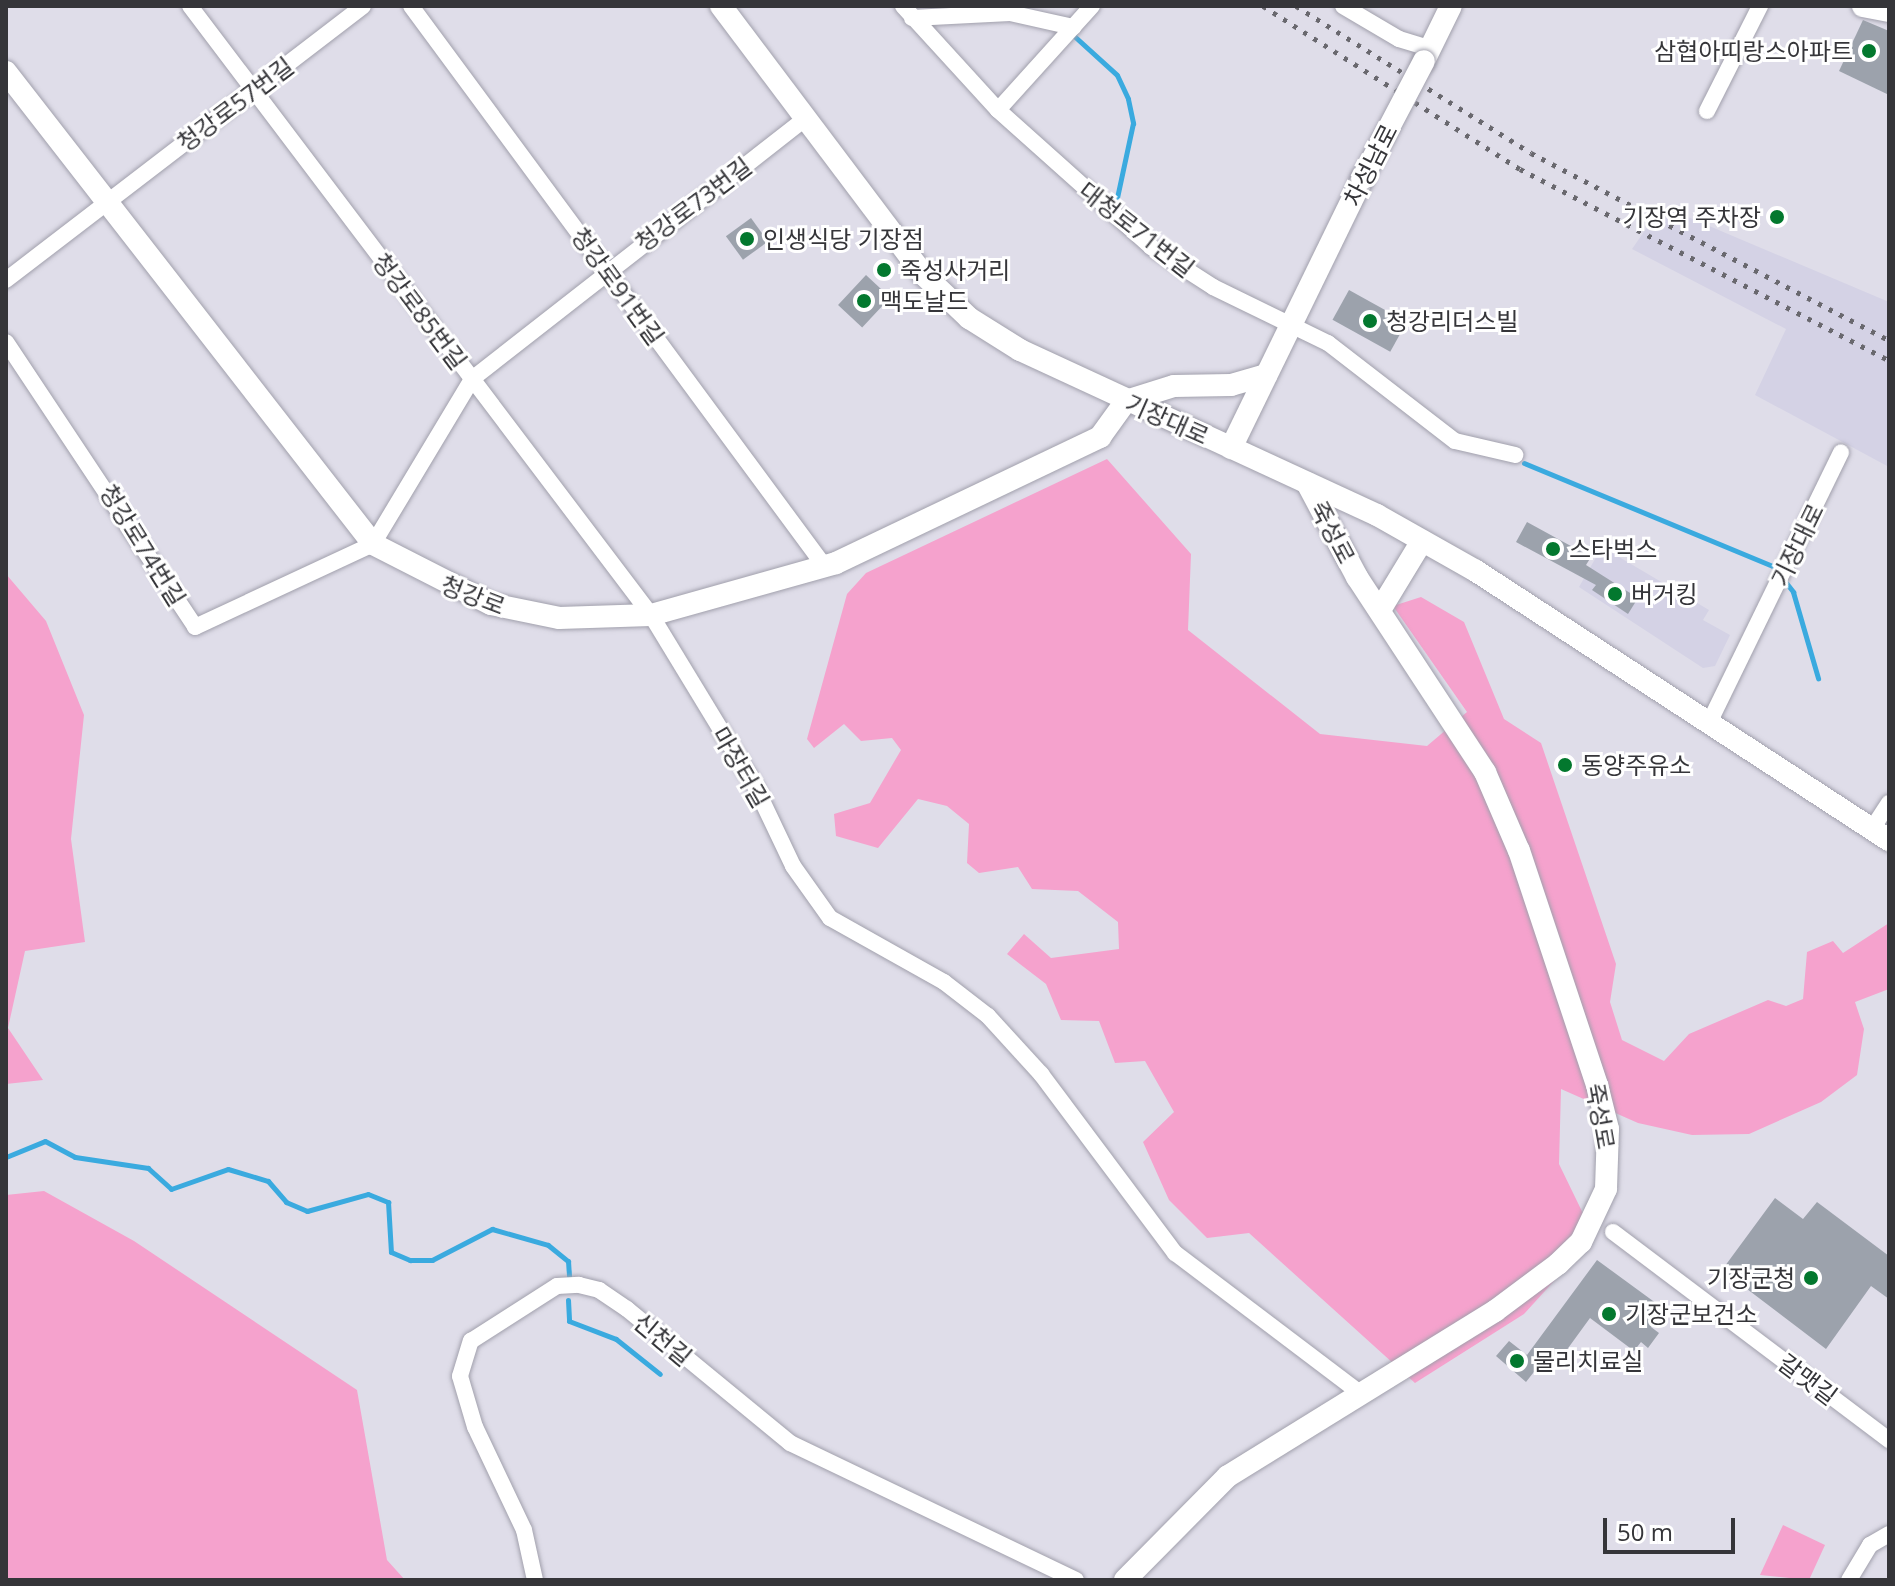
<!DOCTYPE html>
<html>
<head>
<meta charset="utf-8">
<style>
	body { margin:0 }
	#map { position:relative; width:1895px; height:1586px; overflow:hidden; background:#dfdde9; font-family:"Open Sans","Noto Sans KR",sans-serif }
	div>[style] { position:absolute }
	.built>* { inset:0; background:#d4d2e5 }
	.green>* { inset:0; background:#f5a2cd }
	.stream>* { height:5px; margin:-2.5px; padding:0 2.5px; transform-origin:2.5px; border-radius:2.5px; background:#3aaadf }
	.building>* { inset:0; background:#9ca2ac; transform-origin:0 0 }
	.roads { filter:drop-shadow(0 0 2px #a1a0ac) drop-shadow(0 0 2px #a1a0ac) }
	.street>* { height:16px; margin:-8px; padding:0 8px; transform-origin:8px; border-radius:8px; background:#fff }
	.secondary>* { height:22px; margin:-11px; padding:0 11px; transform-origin:11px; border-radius:11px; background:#fff }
	.rail>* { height:5px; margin-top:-2.5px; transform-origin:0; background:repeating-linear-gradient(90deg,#69686e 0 4px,transparent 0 12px) }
	.bridges { filter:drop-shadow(0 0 2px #a1a0ac) drop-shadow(0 0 2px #a1a0ac) }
	.secondary-bridge>* { height:22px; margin:-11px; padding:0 11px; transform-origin:11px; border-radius:11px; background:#fff }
	.dots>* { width:22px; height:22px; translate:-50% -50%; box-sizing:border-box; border:4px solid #fff; border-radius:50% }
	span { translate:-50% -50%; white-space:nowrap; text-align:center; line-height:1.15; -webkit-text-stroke:6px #fff; paint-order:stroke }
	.poi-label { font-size:24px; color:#353539 }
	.right { translate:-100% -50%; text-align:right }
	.left { translate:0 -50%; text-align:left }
	.street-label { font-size:24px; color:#353539 }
	.frame { position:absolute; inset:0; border:8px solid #353539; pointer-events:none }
	.scale { position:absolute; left:1603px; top:1518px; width:132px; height:36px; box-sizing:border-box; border:4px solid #353539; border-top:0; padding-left:10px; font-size:24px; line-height:28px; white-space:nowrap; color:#353539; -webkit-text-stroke:6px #fff; paint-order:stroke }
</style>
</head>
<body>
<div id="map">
	<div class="built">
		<div style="clip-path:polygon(1662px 206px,1889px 302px,1889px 467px,1755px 395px,1786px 329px,1632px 249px)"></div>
		<div style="clip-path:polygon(1602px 547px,1709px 610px,1703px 620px,1730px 635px,1715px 666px,1703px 668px,1579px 587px)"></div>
	</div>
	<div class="green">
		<div style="clip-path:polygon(1107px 459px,1191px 554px,1188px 630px,1320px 734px,1427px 746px,1467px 712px,1393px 606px,1421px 597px,1464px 622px,1504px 719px,1541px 743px,1616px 964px,1610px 1002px,1622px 1040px,1664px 1061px,1689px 1034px,1768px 1000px,1786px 1006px,1803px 999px,1807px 952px,1833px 941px,1843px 953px,1889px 923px,1889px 989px,1855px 1002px,1864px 1029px,1857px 1075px,1821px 1102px,1749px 1134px,1692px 1135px,1638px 1123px,1561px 1089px,1559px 1164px,1592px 1232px,1585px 1247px,1524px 1314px,1415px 1383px,1249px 1233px,1207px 1238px,1169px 1200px,1143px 1142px,1174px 1112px,1145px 1061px,1115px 1063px,1099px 1021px,1061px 1020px,1046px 984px,1007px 954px,1024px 934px,1051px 958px,1119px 949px,1118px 922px,1078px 891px,1032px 889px,1018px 867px,979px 873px,967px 863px,969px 824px,947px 806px,918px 799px,878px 848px,836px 836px,834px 814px,870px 803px,901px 750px,892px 738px,861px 741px,844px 724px,814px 748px,807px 739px,847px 594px,866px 573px)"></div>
		<div style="clip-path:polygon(6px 574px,46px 621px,84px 715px,71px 839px,85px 942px,25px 951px,8px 1028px,43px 1080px,6px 1084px)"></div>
		<div style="clip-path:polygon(44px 1191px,134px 1241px,357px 1390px,387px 1560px,405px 1580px,6px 1580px,6px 1195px)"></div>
		<div style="clip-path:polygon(1783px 1525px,1825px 1545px,1809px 1580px,1760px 1575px)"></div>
	</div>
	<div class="stream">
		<div style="left:1073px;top:35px;width:59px;rotate:42.3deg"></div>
		<div style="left:1117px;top:75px;width:26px;rotate:65deg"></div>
		<div style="left:1128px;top:99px;width:25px;rotate:78deg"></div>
		<div style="left:1133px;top:123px;width:81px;rotate:102.1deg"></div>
		<div style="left:1524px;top:463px;width:269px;rotate:22.5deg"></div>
		<div style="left:1773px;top:566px;width:33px;rotate:52deg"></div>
		<div style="left:1793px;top:592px;width:90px;rotate:73.8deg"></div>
		<div style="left:6px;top:1157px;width:42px;rotate:-22.3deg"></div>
		<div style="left:45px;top:1141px;width:34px;rotate:28deg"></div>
		<div style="left:75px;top:1157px;width:74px;rotate:8.6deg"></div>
		<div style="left:148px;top:1168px;width:31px;rotate:42deg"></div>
		<div style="left:171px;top:1189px;width:60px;rotate:-19.3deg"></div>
		<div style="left:228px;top:1169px;width:42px;rotate:16.7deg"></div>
		<div style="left:268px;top:1181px;width:28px;rotate:49deg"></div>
		<div style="left:286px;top:1202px;width:23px;rotate:23deg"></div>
		<div style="left:307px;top:1211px;width:63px;rotate:-15.6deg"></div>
		<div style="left:368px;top:1194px;width:22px;rotate:22deg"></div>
		<div style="left:388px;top:1202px;width:50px;rotate:86.6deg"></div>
		<div style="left:391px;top:1252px;width:21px;rotate:23deg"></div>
		<div style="left:410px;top:1260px;width:22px"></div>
		<div style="left:432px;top:1260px;width:68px;rotate:-27.3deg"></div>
		<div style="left:492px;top:1229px;width:58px;rotate:15.9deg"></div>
		<div style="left:548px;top:1245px;width:26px;rotate:39deg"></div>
		<div style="left:568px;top:1261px;width:15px;rotate:86deg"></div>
		<div style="left:568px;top:1300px;width:21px;rotate:87deg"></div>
		<div style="left:569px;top:1321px;width:50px;rotate:21deg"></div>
		<div style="left:616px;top:1339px;width:56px;rotate:38.5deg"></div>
	</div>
	<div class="building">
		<div style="clip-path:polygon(1863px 20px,1889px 31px,1889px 95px,1839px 71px)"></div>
		<div style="left:751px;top:218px;width:29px;height:31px;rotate:54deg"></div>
		<div style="left:866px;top:275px;width:33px;height:41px;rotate:43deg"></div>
		<div style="left:1349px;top:290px;width:66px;height:34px;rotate:29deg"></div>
		<div style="clip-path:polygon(1527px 522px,1591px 557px,1586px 565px,1638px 598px,1628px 614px,1592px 590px,1596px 585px,1516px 542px)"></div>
		<div style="clip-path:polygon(1775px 1198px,1803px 1219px,1817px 1202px,1889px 1256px,1889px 1299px,1871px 1286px,1826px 1349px,1722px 1270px)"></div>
		<div style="clip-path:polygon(1597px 1260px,1664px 1309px,1651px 1327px,1659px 1333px,1648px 1348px,1641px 1342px,1634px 1351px,1590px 1318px,1558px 1362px,1548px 1354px,1526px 1382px,1496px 1356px,1509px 1341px,1527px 1355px)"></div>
	</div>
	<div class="roads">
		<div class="street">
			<div style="left:190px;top:6px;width:764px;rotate:52.88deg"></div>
			<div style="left:651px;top:615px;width:202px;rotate:58.7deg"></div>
			<div style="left:756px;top:788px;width:86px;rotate:64.6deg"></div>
			<div style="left:793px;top:866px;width:64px;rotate:54.6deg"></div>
			<div style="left:830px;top:918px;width:131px;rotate:29.3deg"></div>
			<div style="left:944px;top:982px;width:56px;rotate:37.7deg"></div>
			<div style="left:988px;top:1016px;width:79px;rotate:47.6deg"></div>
			<div style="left:1041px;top:1074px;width:224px;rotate:53.2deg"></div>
			<div style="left:1175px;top:1253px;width:232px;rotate:37.1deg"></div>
			<div style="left:411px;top:6px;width:697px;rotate:53.57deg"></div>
			<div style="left:903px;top:6px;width:141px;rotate:47.6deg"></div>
			<div style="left:998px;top:110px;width:205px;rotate:41.8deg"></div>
			<div style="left:1151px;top:247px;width:74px;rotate:32.8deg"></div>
			<div style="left:1213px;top:287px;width:128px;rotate:26deg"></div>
			<div style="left:1328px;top:343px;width:160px;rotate:37.7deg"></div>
			<div style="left:1455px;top:441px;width:62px;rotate:13.1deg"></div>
			<div style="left:1343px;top:6px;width:65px;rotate:30.5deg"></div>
			<div style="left:1399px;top:39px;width:34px;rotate:17deg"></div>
			<div style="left:912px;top:18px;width:98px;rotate:-2.9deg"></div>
			<div style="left:1010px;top:13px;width:65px;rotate:12.5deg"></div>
			<div style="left:998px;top:110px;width:140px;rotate:-47.9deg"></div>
			<div style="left:1707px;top:111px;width:118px;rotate:-63.2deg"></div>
			<div style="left:6px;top:280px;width:450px;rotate:-37.5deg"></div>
			<div style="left:6px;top:342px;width:342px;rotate:56.4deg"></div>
			<div style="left:195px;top:627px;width:196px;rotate:-25deg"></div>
			<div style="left:373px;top:544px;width:192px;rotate:-59deg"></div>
			<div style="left:472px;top:379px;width:421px;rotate:-38deg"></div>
			<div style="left:1709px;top:723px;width:301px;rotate:-64deg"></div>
			<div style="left:1872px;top:829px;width:31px;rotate:-57deg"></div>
			<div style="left:1613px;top:1232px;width:346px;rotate:37deg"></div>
			<div style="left:535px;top:1580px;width:51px;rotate:-102.4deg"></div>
			<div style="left:524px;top:1530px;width:114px;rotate:-115.4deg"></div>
			<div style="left:475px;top:1427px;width:53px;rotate:-106.4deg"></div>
			<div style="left:460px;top:1376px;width:37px;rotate:-73deg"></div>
			<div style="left:471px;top:1341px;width:102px;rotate:-32.6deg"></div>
			<div style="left:557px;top:1286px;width:22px;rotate:-3deg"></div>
			<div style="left:579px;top:1285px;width:21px;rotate:14deg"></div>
			<div style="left:599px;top:1290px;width:34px;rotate:34deg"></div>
			<div style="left:627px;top:1309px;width:211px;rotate:39.4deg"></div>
			<div style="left:790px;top:1443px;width:317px;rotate:25.6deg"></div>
			<div style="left:1849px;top:1580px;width:41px;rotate:-59deg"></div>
			<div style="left:1870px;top:1545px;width:22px;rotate:-30deg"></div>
		</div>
		<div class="secondary">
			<div style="left:721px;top:6px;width:336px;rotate:53deg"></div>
			<div style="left:923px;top:274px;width:64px;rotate:43.7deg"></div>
			<div style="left:969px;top:318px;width:60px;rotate:32.1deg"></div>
			<div style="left:1020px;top:350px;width:393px;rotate:24.8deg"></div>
			<div style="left:1377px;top:515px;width:114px;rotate:29.5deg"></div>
			<div style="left:1476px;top:571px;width:493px;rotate:33.1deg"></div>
			<div style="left:1863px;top:6px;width:26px;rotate:11deg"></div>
			<div style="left:1424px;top:61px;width:61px;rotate:-63.9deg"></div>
			<div style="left:6px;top:72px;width:598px;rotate:52.13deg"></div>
			<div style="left:373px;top:544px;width:132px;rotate:27deg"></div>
			<div style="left:491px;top:604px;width:69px;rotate:11.6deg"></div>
			<div style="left:559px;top:618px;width:92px;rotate:-1.9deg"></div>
			<div style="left:651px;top:615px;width:192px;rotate:-15.7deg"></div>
			<div style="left:836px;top:563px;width:293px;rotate:-25.5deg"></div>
			<div style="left:1100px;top:437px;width:44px;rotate:-54.2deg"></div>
			<div style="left:1126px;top:401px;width:50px;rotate:-17.4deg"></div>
			<div style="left:1174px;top:386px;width:57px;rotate:-1deg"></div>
			<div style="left:1231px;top:385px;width:37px;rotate:-16deg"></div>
			<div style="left:1231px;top:448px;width:299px;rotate:-64deg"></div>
			<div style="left:1380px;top:610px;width:81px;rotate:-58.7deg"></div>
			<div style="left:1125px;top:1580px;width:146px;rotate:-45.3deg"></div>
			<div style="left:1228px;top:1476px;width:314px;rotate:-31.7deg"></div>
			<div style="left:1495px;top:1311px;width:79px;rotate:-36.7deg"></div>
			<div style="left:1558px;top:1264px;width:32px;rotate:-44deg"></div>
			<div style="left:1581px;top:1242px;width:59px;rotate:-64.7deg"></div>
			<div style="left:1606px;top:1189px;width:60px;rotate:-88.1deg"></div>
			<div style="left:1608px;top:1129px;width:45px;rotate:-104deg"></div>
			<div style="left:1597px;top:1085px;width:247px;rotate:-108.4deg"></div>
			<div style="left:1519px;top:851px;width:86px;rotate:-113.3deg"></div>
			<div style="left:1485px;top:772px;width:233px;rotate:-123.3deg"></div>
			<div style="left:1357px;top:577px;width:106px;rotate:-118deg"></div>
		</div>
	</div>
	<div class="rail">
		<div style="left:1263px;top:6px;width:304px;rotate:32.4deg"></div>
		<div style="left:1520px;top:169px;width:416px;rotate:27.4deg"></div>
		<div style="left:1296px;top:6px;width:277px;rotate:32deg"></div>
		<div style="left:1531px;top:153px;width:404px;rotate:27.6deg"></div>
	</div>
	<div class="bridges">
		<div class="secondary-bridge">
			<div style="left:1362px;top:179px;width:133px;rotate:-62.3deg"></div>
		</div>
	</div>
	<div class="dots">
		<div style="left:1869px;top:51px;background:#03782e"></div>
		<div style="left:1777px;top:217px;background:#03782e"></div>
		<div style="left:747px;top:239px;background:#03782e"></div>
		<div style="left:884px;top:270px;background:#03782e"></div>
		<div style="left:864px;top:301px;background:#03782e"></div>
		<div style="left:1370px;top:321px;background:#03782e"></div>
		<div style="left:1553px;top:549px;background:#03782e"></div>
		<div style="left:1615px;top:594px;background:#03782e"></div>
		<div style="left:1565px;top:765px;background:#03782e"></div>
		<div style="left:1811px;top:1278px;background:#03782e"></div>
		<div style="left:1609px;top:1314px;background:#03782e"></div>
		<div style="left:1517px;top:1361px;background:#03782e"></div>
	</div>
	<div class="poi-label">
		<span class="right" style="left:1853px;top:51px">삼협아띠랑스아파트</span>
		<span class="right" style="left:1761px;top:217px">기장역 주차장</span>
		<span class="left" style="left:763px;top:239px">인생식당 기장점</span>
		<span class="left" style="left:900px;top:270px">죽성사거리</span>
		<span class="left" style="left:880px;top:301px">맥도날드</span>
		<span class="left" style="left:1386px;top:321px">청강리더스빌</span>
		<span class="left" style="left:1569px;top:549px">스타벅스</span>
		<span class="left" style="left:1631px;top:594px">버거킹</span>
		<span class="left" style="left:1581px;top:765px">동양주유소</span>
		<span class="right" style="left:1795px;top:1278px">기장군청</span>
		<span class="left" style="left:1625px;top:1314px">기장군보건소</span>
		<span class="left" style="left:1533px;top:1361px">물리치료실</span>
	</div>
	<div class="street-label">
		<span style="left:235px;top:104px;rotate:-37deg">청강로57번길</span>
		<span style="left:1370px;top:165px;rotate:-63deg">차성남로</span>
		<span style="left:693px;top:204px;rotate:-37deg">청강로73번길</span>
		<span style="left:1137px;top:229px;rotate:38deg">대청로71번길</span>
		<span style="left:618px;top:286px;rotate:54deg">청강로91번길</span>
		<span style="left:420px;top:311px;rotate:53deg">청강로85번길</span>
		<span style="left:1167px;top:419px;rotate:24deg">기장대로</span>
		<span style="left:1333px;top:532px;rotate:62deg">죽성로</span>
		<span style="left:143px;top:545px;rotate:58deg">청강로74번길</span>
		<span style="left:1797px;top:545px;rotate:-64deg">기장대로</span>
		<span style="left:473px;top:595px;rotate:21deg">청강로</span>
		<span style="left:741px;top:767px;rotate:60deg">마장터길</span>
		<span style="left:1601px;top:1116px;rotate:80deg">죽성로</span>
		<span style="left:663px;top:1339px;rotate:40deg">신천길</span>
		<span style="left:1808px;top:1379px;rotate:37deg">갈맷길</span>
	</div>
	<div class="frame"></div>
	<div class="scale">50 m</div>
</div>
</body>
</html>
